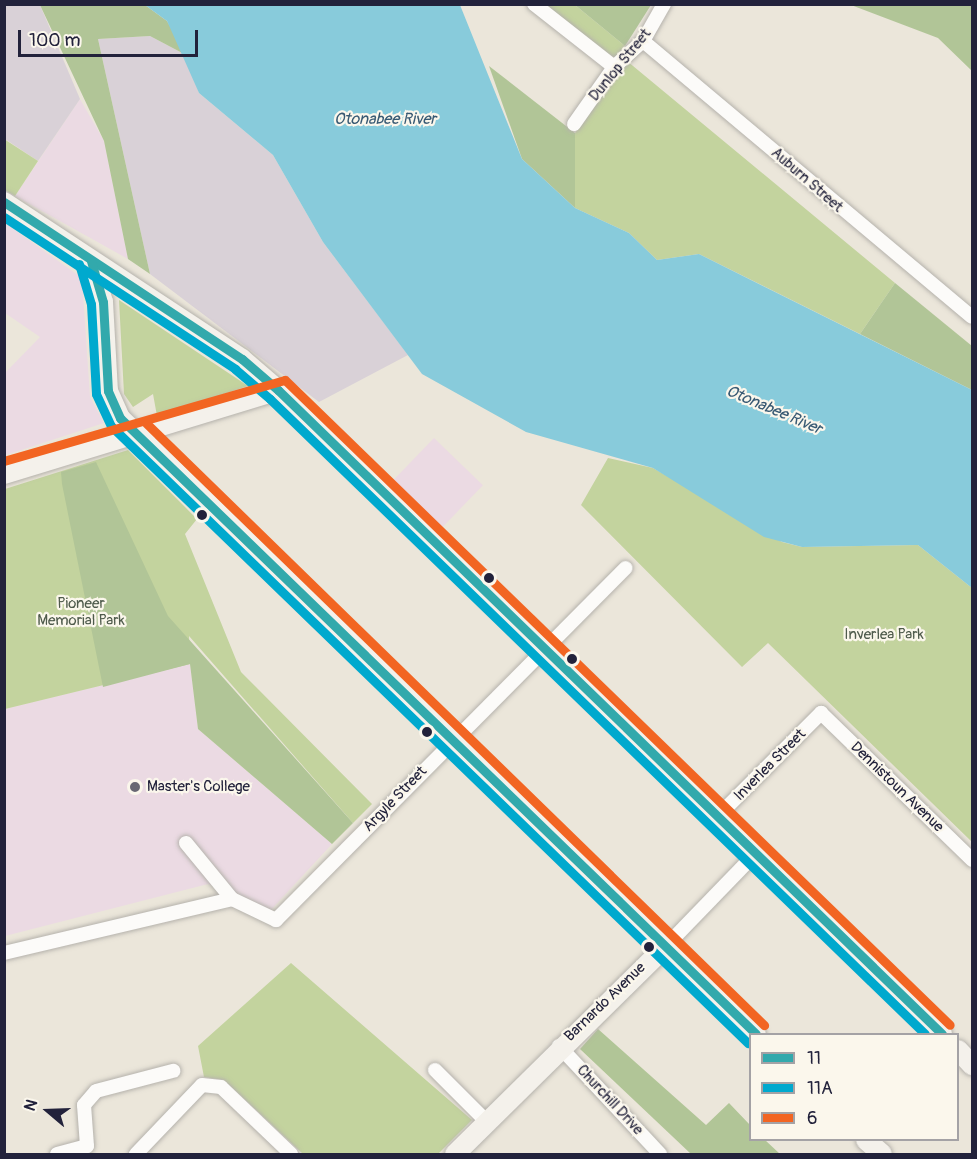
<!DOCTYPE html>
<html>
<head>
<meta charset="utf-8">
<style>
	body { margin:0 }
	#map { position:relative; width:977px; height:1159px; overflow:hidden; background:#ebe6da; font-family:Pangolin,sans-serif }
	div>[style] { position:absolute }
	.built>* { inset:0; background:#ebdae3; transform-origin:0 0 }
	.industrial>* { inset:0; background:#d9d1d7 }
	.green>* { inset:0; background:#c3d39e }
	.forest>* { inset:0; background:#b1c597 }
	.water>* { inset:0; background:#88cbdb }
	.roads { filter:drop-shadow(0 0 2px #b5b2ac) drop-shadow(0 0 2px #b5b2ac) }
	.street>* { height:14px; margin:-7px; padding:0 7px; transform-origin:7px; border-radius:7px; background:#fcfbf9 }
	.secondary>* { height:20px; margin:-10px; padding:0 10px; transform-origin:10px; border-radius:10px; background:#f4f1eb }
	.bus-1>* { height:9px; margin:-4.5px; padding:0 4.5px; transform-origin:4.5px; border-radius:4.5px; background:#32a9ac }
	.bus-2>* { height:9px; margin:-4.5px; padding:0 4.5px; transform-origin:4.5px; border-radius:4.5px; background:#00a9ce }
	.bus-3>* { height:9px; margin:-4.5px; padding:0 4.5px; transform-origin:4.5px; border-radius:4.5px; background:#f26522 }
	.dots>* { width:16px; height:16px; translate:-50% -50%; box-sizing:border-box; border:3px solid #fbf7ec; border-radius:50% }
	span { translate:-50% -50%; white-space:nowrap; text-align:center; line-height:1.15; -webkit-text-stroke:4.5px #fbf7ec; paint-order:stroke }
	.street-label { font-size:15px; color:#22223b }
	.park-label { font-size:15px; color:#4f5b4c }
	.poi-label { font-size:15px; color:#22223b }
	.left { translate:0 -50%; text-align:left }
	.water-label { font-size:16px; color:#375973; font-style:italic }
	.frame { position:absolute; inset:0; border:6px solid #22223b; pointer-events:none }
	.legend { position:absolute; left:749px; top:1033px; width:210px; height:108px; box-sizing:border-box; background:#fbf7ec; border:2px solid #a4a2a5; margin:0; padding:8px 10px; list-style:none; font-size:18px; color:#22223b }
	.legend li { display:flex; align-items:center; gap:12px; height:30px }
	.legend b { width:30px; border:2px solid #a4a2a5 }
	.north { position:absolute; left:18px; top:1081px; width:60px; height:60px; -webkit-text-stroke:4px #fbf7ec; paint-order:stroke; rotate:289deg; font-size:16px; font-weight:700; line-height:24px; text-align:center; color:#22223b }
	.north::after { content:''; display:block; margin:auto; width:21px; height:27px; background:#22223b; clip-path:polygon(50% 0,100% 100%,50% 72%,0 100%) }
	.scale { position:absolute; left:18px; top:30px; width:180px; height:27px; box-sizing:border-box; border:3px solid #22223b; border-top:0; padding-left:8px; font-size:18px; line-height:21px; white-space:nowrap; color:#22223b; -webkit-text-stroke:4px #fbf7ec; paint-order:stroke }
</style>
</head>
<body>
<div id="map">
	<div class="built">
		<div style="clip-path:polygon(80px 99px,104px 141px,128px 259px,15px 196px)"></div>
		<div style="clip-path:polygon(5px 223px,82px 278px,90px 397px,104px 423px,6px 455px,5px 373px,40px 337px,5px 313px)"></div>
		<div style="left:434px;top:438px;width:68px;height:59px;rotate:44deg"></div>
		<div style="clip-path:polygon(190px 664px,198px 729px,332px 844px,269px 912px,208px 884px,5px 936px,5px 709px)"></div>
	</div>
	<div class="industrial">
		<div style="clip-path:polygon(4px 5px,40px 5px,80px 99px,38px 161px,5px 139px)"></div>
		<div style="clip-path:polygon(150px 36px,186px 55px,199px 93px,273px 155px,323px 242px,408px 355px,319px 402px,150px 274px,98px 39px)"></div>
	</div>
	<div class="green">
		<div style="clip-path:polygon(542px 5px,575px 5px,625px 46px,613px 59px)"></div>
		<div style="clip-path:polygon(627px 61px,895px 283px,860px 334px,699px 254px,657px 260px,629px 233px,575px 208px,575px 133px)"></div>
		<div style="clip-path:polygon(4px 139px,38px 161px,15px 196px,5px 190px)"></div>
		<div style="clip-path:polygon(119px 300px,248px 386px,157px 416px,153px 394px,133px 407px,124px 394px)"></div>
		<div style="clip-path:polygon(128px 450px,197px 519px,185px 534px,241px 672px,372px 804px,353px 823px,189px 636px,190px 664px,5px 709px,5px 489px)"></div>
		<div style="clip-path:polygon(608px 458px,653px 468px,782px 542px,802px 547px,918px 545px,972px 588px,972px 842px,768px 643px,742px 667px,581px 505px)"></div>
		<div style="clip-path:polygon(291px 963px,472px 1120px,438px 1154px,303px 1154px,224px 1080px,204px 1077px,198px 1046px)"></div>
	</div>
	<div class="forest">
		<div style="clip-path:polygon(40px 5px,145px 5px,167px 21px,186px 55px,150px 36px,98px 39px,150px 274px,128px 259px,104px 141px)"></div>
		<div style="clip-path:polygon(575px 5px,651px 5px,625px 46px)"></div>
		<div style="clip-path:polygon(851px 5px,972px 5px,972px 71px,938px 38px)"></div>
		<div style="clip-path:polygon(489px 66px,575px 133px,575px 208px,522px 159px)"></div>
		<div style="clip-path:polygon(895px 283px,972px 346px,972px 390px,860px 334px)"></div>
		<div style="clip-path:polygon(96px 462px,168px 616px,353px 823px,332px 844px,198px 729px,190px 664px,103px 687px,62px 484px,61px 472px)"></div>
		<div style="clip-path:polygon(598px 1029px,706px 1125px,729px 1103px,750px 1125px,750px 1140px,765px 1140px,780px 1154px,691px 1154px,580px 1049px)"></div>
	</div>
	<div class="water">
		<div style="clip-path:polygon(145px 5px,460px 5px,522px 159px,575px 208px,629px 233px,657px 260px,699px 254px,972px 390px,972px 588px,918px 545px,802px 547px,764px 537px,653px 468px,526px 432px,422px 374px,323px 242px,273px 155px,199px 93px,167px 21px)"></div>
	</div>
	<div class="roads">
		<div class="street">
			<div style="left:534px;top:4px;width:102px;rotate:38.2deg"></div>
			<div style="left:643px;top:41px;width:429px;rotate:40deg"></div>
			<div style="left:574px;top:124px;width:70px;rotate:-54.9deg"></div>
			<div style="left:614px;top:67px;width:39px;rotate:-42deg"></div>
			<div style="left:643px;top:41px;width:43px;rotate:-60.4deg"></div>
			<div style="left:718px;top:816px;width:146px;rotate:-45deg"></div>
			<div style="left:821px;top:713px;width:211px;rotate:44.2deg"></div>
			<div style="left:186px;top:843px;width:72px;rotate:50.6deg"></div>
			<div style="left:665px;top:947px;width:132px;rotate:-45.9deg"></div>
			<div style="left:4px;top:953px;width:234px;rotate:-13.3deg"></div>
			<div style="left:232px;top:899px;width:49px;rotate:25.5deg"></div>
			<div style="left:276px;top:920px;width:496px;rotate:-45.2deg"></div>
			<div style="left:559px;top:1046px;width:148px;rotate:46.9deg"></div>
			<div style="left:435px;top:1070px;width:74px;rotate:45deg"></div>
			<div style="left:87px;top:1146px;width:41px;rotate:-94.2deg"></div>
			<div style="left:84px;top:1105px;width:18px;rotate:-49deg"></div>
			<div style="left:96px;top:1091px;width:80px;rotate:-14.6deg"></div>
			<div style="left:57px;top:1154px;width:31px;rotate:-15deg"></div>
			<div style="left:136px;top:1154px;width:95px;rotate:-46.3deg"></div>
			<div style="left:202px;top:1085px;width:19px;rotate:6deg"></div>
			<div style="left:221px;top:1087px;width:97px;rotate:43.7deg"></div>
		</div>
		<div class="secondary">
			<div style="left:4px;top:202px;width:285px;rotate:33.4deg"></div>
			<div style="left:242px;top:359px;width:48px;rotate:40.7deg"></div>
			<div style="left:278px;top:390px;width:925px;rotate:44.12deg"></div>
			<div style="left:91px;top:261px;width:43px;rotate:73.7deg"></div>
			<div style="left:103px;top:302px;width:89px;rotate:86.8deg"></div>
			<div style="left:108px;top:391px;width:30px;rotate:66deg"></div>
			<div style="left:120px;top:418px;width:885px;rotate:44.08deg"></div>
			<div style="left:4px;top:474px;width:287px;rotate:-17deg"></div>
			<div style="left:958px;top:1050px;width:21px;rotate:47deg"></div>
			<div style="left:866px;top:1140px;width:21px;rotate:41deg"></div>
			<div style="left:455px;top:1154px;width:295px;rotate:-44.6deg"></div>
		</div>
	</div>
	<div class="bus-1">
		<div style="left:4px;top:202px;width:285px;rotate:33.4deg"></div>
		<div style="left:242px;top:359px;width:48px;rotate:40.7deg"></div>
		<div style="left:278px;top:390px;width:925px;rotate:44.12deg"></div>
		<div style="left:91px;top:261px;width:43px;rotate:73.7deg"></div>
		<div style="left:103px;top:302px;width:89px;rotate:86.8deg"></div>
		<div style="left:108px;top:391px;width:30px;rotate:66deg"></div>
		<div style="left:120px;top:418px;width:885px;rotate:44.08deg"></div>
	</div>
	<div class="bus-2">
		<div style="left:4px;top:217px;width:277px;rotate:33.3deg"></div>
		<div style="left:235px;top:369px;width:46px;rotate:40.6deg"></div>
		<div style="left:270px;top:399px;width:912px;rotate:44.11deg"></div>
		<div style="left:79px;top:264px;width:42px;rotate:73.3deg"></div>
		<div style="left:91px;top:304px;width:90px;rotate:86.8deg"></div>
		<div style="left:96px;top:394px;width:35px;rotate:65deg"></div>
		<div style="left:111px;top:426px;width:887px;rotate:44.09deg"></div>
	</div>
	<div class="bus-3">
		<div style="left:146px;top:423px;width:863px;rotate:44.25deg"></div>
		<div style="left:4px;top:461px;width:292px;rotate:-16.1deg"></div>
		<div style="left:285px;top:380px;width:926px;rotate:44.13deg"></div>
	</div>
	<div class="dots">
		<div style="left:202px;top:515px;background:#22223b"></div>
		<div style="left:489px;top:578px;background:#22223b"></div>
		<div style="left:572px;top:659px;background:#22223b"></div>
		<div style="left:427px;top:732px;background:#22223b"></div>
		<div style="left:135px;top:787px;background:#686773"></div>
		<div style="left:649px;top:947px;background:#22223b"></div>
	</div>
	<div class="street-label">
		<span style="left:620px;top:65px;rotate:-51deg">Dunlop Street</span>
		<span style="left:807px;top:180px;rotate:41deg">Auburn Street</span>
		<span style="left:770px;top:765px;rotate:-45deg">Inverlea Street</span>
		<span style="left:897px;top:787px;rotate:44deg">Dennistoun Avenue</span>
		<span style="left:395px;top:799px;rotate:-46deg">Argyle Street</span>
		<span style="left:605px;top:1002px;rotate:-44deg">Barnardo Avenue</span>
		<span style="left:610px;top:1100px;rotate:47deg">Churchill Drive</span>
	</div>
	<div class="park-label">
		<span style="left:81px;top:612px">Pioneer<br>Memorial Park</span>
		<span style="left:884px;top:635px">Inverlea Park</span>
	</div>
	<div class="poi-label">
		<span class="left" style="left:147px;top:787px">Master's College</span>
	</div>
	<div class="water-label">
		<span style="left:385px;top:119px">Otonabee River</span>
		<span style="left:774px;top:410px;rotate:23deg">Otonabee River</span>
	</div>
	<div class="frame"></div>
	<ul class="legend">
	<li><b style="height:8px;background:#32a9ac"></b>11</li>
	<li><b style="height:8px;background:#00a9ce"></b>11A</li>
	<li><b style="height:8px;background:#f26522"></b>6</li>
	</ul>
	<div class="north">N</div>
	<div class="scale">100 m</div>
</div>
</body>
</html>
